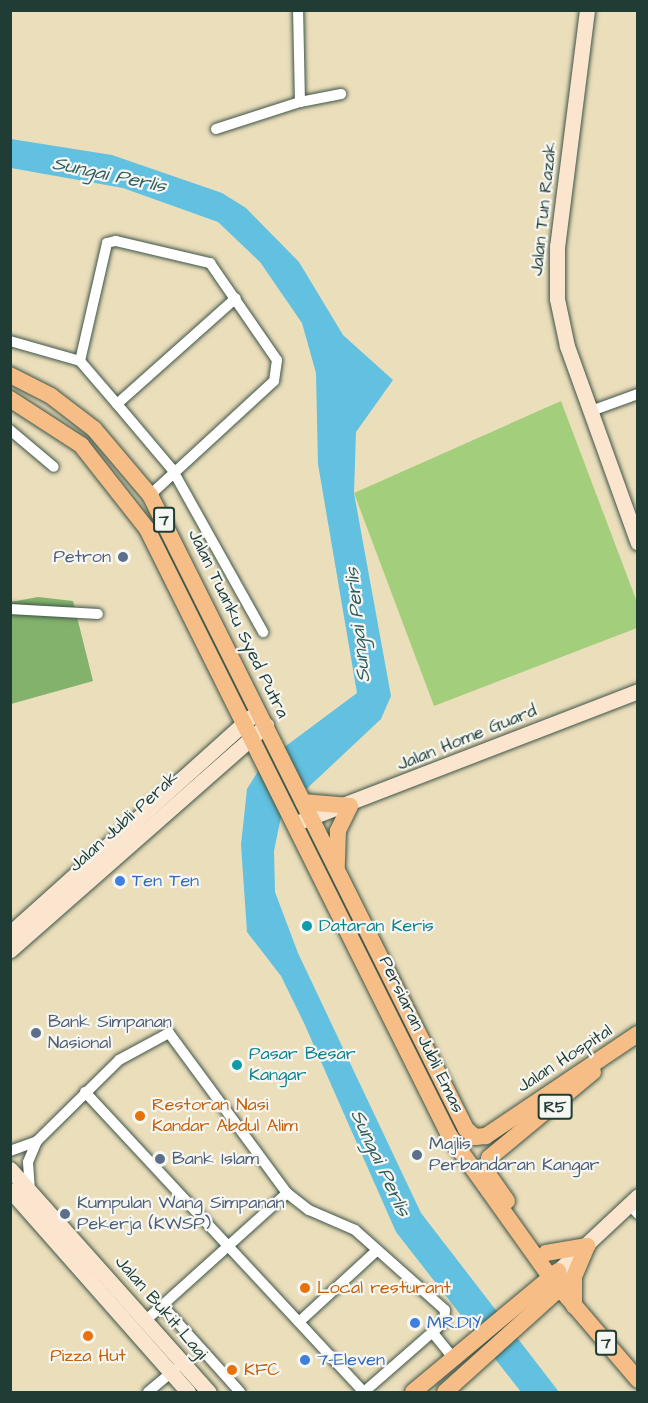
<!DOCTYPE html>
<html>
<head>
<meta charset="utf-8">
<style>
	body { margin:0 }
	#map { position:relative; width:648px; height:1403px; overflow:hidden; background:#ebdebb; font-family:"Architects Daughter",sans-serif }
	div>[style] { position:absolute }
	.green>* { inset:0; background:#a3cf7c }
	.forest>* { inset:0; background:#82b26c }
	.water>* { inset:0; background:#62c1e0 }
	.roads { filter:drop-shadow(0 0 2px #3e5548) drop-shadow(0 0 2px #3e5548) }
	.street>* { height:10px; margin:-5px; padding:0 5px; transform-origin:5px; border-radius:5px; background:#fff }
	.secondary>* { height:15px; margin:-7.5px; padding:0 7.5px; transform-origin:7.5px; border-radius:7.5px; background:#fbe5cf }
	.primary>* { height:16px; margin:-8px; padding:0 8px; transform-origin:8px; border-radius:8px; background:#f6be86 }
	.dots>* { width:16px; height:16px; translate:-50% -50%; box-sizing:border-box; border:3px solid #f6f6f2; border-radius:50% }
	span { translate:-50% -50%; white-space:nowrap; text-align:center; line-height:1.15; -webkit-text-stroke:4.5px #f6f6f2; paint-order:stroke }
	.shield-label span { padding:2px 4px; background:#f6f6f2; border:2px solid; border-radius:4px; -webkit-text-stroke-width:0 }
	.shield-label { font-size:16px; color:#1f3d34; font-weight:700 }
	.street-label { font-size:18px; color:#1f3d34 }
	.service-label { font-size:18px; color:#4e5e75 }
	.right { translate:-100% -50%; text-align:right }
	.left { translate:0 -50%; text-align:left }
	.shop-label { font-size:18px; color:#366cbe }
	.culture-label { font-size:18px; color:#0d838f }
	.food-label { font-size:18px; color:#c56008 }
	.water-label { font-size:20px; color:#305e5f; font-style:italic }
	.frame { position:absolute; inset:0; border:12px solid #1f3d34; pointer-events:none }
</style>
</head>
<body>
<div id="map">
	<div class="green">
		<div style="clip-path:polygon(561px 401px,637px 602px,637px 628px,434px 706px,354px 493px)"></div>
	</div>
	<div class="forest">
		<div style="clip-path:polygon(38px 597px,73px 601px,93px 681px,11px 704px,11px 602px)"></div>
	</div>
	<div class="water">
		<div style="clip-path:polygon(11px 139px,112px 155px,222px 193px,246px 208px,299px 262px,343px 335px,393px 380px,356px 432px,354px 493px,391px 696px,381px 719px,282px 812px,274px 851px,275px 892px,298px 953px,421px 1213px,559px 1392px,521px 1392px,396px 1232px,304px 1023px,281px 976px,247px 932px,241px 845px,247px 789px,263px 763px,357px 693px,318px 464px,316px 373px,302px 323px,260px 262px,218px 222px,123px 188px,11px 168px)"></div>
	</div>
	<div class="roads">
		<div class="street">
			<div style="left:300px;top:102px;width:42px;rotate:-11deg"></div>
			<div style="left:216px;top:129px;width:88px;rotate:-17.8deg"></div>
			<div style="left:300px;top:102px;width:92px;rotate:-91.2deg"></div>
			<div style="left:10px;top:341px;width:73px;rotate:15.9deg"></div>
			<div style="left:80px;top:361px;width:57px;rotate:49.3deg"></div>
			<div style="left:117px;top:404px;width:85px;rotate:49.8deg"></div>
			<div style="left:172px;top:469px;width:187px;rotate:60.8deg"></div>
			<div style="left:80px;top:361px;width:121px;rotate:-77.1deg"></div>
			<div style="left:107px;top:243px;width:9px;rotate:-13deg"></div>
			<div style="left:116px;top:241px;width:97px;rotate:13.2deg"></div>
			<div style="left:210px;top:263px;width:118px;rotate:55.4deg"></div>
			<div style="left:277px;top:360px;width:21px;rotate:98deg"></div>
			<div style="left:274px;top:381px;width:168px;rotate:137.4deg"></div>
			<div style="left:117px;top:404px;width:159px;rotate:-41.7deg"></div>
			<div style="left:591px;top:411px;width:50px;rotate:-19.9deg"></div>
			<div style="left:10px;top:430px;width:57px;rotate:40.1deg"></div>
			<div style="left:10px;top:609px;width:88px;rotate:3.3deg"></div>
			<div style="left:85px;top:1092px;width:410px;rotate:47.1deg"></div>
			<div style="left:10px;top:1151px;width:29px;rotate:-20deg"></div>
			<div style="left:37px;top:1141px;width:115px;rotate:-44.6deg"></div>
			<div style="left:119px;top:1060px;width:57px;rotate:-28.4deg"></div>
			<div style="left:169px;top:1033px;width:199px;rotate:53.6deg"></div>
			<div style="left:287px;top:1193px;width:28px;rotate:38deg"></div>
			<div style="left:309px;top:1210px;width:50px;rotate:23.5deg"></div>
			<div style="left:355px;top:1230px;width:120px;rotate:41.6deg"></div>
			<div style="left:445px;top:1310px;width:12px;rotate:95deg"></div>
			<div style="left:444px;top:1322px;width:106px;rotate:138.8deg"></div>
			<div style="left:30px;top:1191px;width:29px;rotate:-94deg"></div>
			<div style="left:28px;top:1162px;width:23px;rotate:-67deg"></div>
			<div style="left:629px;top:1204px;width:13px;rotate:48deg"></div>
			<div style="left:162px;top:1305px;width:117px;rotate:48.1deg"></div>
			<div style="left:146px;top:1320px;width:190px;rotate:-42deg"></div>
			<div style="left:299px;top:1322px;width:103px;rotate:-42.6deg"></div>
			<div style="left:433px;top:1333px;width:32px;rotate:51deg"></div>
			<div style="left:148px;top:1392px;width:35px;rotate:-40deg"></div>
		</div>
		<div class="secondary">
			<div style="left:587px;top:10px;width:238px;rotate:97.2deg"></div>
			<div style="left:557px;top:246px;width:53px;rotate:90deg"></div>
			<div style="left:557px;top:299px;width:48px;rotate:78deg"></div>
			<div style="left:567px;top:346px;width:209px;rotate:70.2deg"></div>
			<div style="left:296px;top:823px;width:367px;rotate:-21.1deg"></div>
			<div style="left:10px;top:933px;width:324px;rotate:-41.9deg"></div>
			<div style="left:10px;top:950px;width:341px;rotate:-41.3deg"></div>
			<div style="left:10px;top:1169px;width:299px;rotate:48.3deg"></div>
			<div style="left:10px;top:1190px;width:269px;rotate:48.6deg"></div>
			<div style="left:559px;top:1270px;width:108px;rotate:-43.1deg"></div>
		</div>
		<div class="primary">
			<div style="left:10px;top:375px;width:46px;rotate:27.1deg"></div>
			<div style="left:51px;top:396px;width:54px;rotate:37.5deg"></div>
			<div style="left:94px;top:429px;width:87px;rotate:49.7deg"></div>
			<div style="left:150px;top:495px;width:708px;rotate:63.51deg"></div>
			<div style="left:466px;top:1129px;width:12px;rotate:42deg"></div>
			<div style="left:475px;top:1137px;width:11px;rotate:-5deg"></div>
			<div style="left:486px;top:1136px;width:183px;rotate:-33.9deg"></div>
			<div style="left:10px;top:399px;width:85px;rotate:32.9deg"></div>
			<div style="left:81px;top:445px;width:107px;rotate:51.8deg"></div>
			<div style="left:147px;top:529px;width:677px;rotate:63.51deg"></div>
			<div style="left:449px;top:1135px;width:176px;rotate:54.5deg"></div>
			<div style="left:551px;top:1278px;width:134px;rotate:49.5deg"></div>
			<div style="left:303px;top:802px;width:47px;rotate:4.9deg"></div>
			<div style="left:350px;top:806px;width:28px;rotate:116deg"></div>
			<div style="left:338px;top:831px;width:37px;rotate:92deg"></div>
			<div style="left:507px;top:1201px;width:33px;rotate:-125deg"></div>
			<div style="left:488px;top:1174px;width:16px;rotate:-86deg"></div>
			<div style="left:489px;top:1158px;width:135px;rotate:-39.6deg"></div>
			<div style="left:546px;top:1253px;width:42px;rotate:-9.7deg"></div>
			<div style="left:587px;top:1246px;width:34px;rotate:113deg"></div>
			<div style="left:574px;top:1277px;width:29px;rotate:90deg"></div>
			<div style="left:413px;top:1392px;width:189px;rotate:-39.8deg"></div>
			<div style="left:445px;top:1392px;width:154px;rotate:-42.1deg"></div>
			<div style="left:559px;top:1289px;width:11px;rotate:-80deg"></div>
		</div>
	</div>
	<div class="dots">
		<div style="left:123px;top:557px;background:#5c6f8a"></div>
		<div style="left:120px;top:881px;background:#3f7fe0"></div>
		<div style="left:307px;top:926px;background:#0f9aa8"></div>
		<div style="left:36px;top:1033px;background:#5c6f8a"></div>
		<div style="left:237px;top:1065px;background:#0f9aa8"></div>
		<div style="left:140px;top:1116px;background:#e8710a"></div>
		<div style="left:417px;top:1155px;background:#5c6f8a"></div>
		<div style="left:160px;top:1159px;background:#5c6f8a"></div>
		<div style="left:65px;top:1214px;background:#5c6f8a"></div>
		<div style="left:305px;top:1288px;background:#e8710a"></div>
		<div style="left:415px;top:1323px;background:#3f7fe0"></div>
		<div style="left:88px;top:1336px;background:#e8710a"></div>
		<div style="left:305px;top:1360px;background:#3f7fe0"></div>
		<div style="left:232px;top:1370px;background:#e8710a"></div>
	</div>
	<div class="shield-label">
		<span style="left:164px;top:520px">7</span>
		<span style="left:555px;top:1107px">R5</span>
		<span style="left:606px;top:1343px">7</span>
	</div>
	<div class="street-label">
		<span style="left:544px;top:209px;rotate:-84deg">Jalan Tun Razak</span>
		<span style="left:238px;top:624px;rotate:64deg">Jalan Tuanku Syed Putra</span>
		<span style="left:467px;top:738px;rotate:-22deg">Jalan Home Guard</span>
		<span style="left:124px;top:822px;rotate:-42deg">Jalan Jubli Perak</span>
		<span style="left:421px;top:1035px;rotate:64deg">Persiaran Jubli Emas</span>
		<span style="left:565px;top:1059px;rotate:-33deg">Jalan Hospital</span>
		<span style="left:161px;top:1308px;rotate:49deg">Jalan Bukit Lagi</span>
	</div>
	<div class="service-label">
		<span class="right" style="left:111px;top:557px">Petron</span>
		<span class="left" style="left:48px;top:1033px">Bank Simpanan<br>Nasional</span>
		<span class="left" style="left:429px;top:1155px">Majlis<br>Perbandaran Kangar</span>
		<span class="left" style="left:172px;top:1159px">Bank Islam</span>
		<span class="left" style="left:77px;top:1214px">Kumpulan Wang Simpanan<br>Pekerja (KWSP)</span>
	</div>
	<div class="shop-label">
		<span class="left" style="left:132px;top:881px">Ten Ten</span>
		<span class="left" style="left:427px;top:1323px">MR.DIY</span>
		<span class="left" style="left:317px;top:1360px">7-Eleven</span>
	</div>
	<div class="culture-label">
		<span class="left" style="left:319px;top:926px">Dataran Keris</span>
		<span class="left" style="left:249px;top:1065px">Pasar Besar<br>Kangar</span>
	</div>
	<div class="food-label">
		<span class="left" style="left:152px;top:1116px">Restoran Nasi<br>Kandar Abdul Alim</span>
		<span class="left" style="left:317px;top:1288px">Local resturant</span>
		<span style="left:88px;top:1356px">Pizza Hut</span>
		<span class="left" style="left:244px;top:1370px">KFC</span>
	</div>
	<div class="water-label">
		<span style="left:109px;top:175px;rotate:12deg">Sungai Perlis</span>
		<span style="left:358px;top:625px;rotate:-96deg">Sungai Perlis</span>
		<span style="left:380px;top:1163px;rotate:65deg">Sungai Perlis</span>
	</div>
	<div class="frame"></div>
</div>
</body>
</html>
